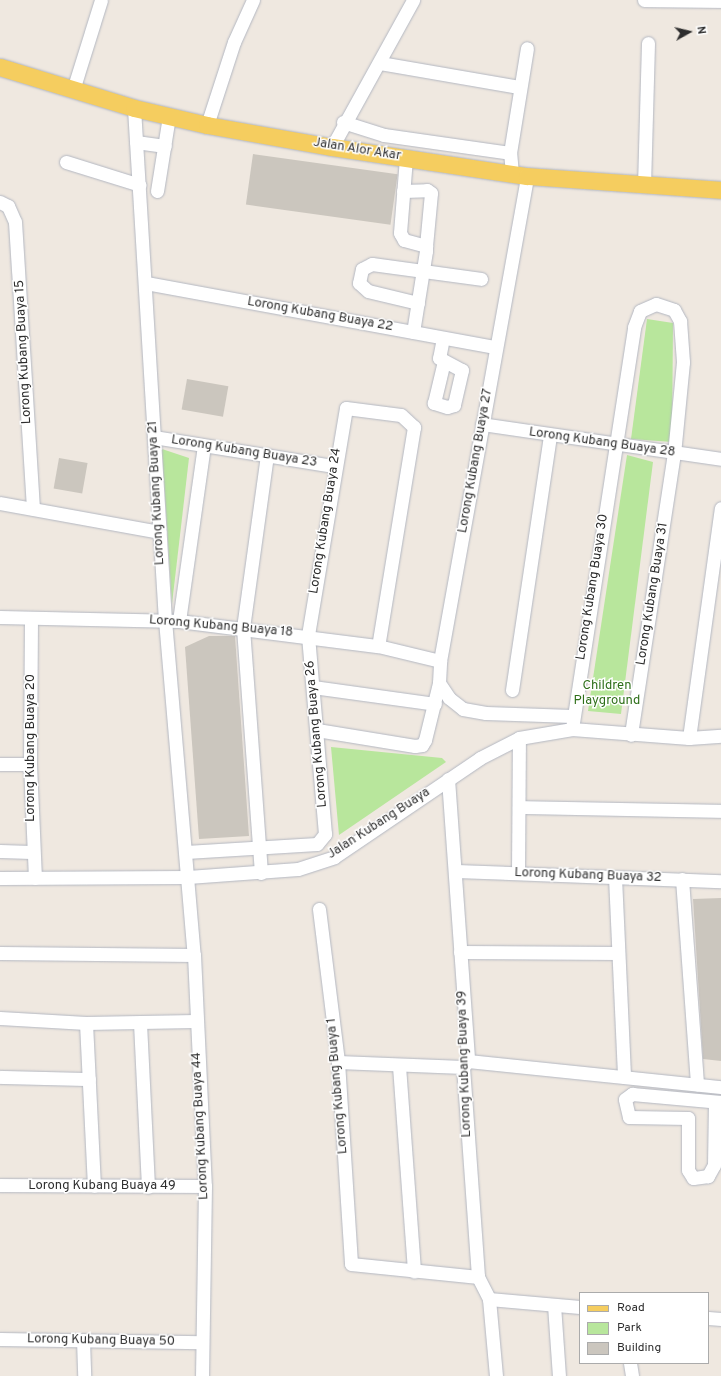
<!DOCTYPE html>
<html>
<head>
<meta charset="utf-8">
<style>
	body { margin:0 }
	#map { position:relative; width:721px; height:1376px; overflow:hidden; background:#efe8e0; font-family:Overpass,sans-serif }
	div>[style] { position:absolute }
	.green>* { inset:0; background:#b8e69c }
	.building>* { inset:0; background:#cbc6be; transform-origin:0 0 }
	.roads { filter:drop-shadow(0 0 1px #b3b7c1) drop-shadow(0 0 1px #b3b7c1) }
	.minor>* { height:13px; margin:-6.5px; padding:0 6.5px; transform-origin:6.5px; border-radius:6.5px; background:#fff }
	.major>* { height:17px; margin:-8.5px; padding:0 8.5px; transform-origin:8.5px; border-radius:8.5px; background:#f5cd5f }
	span { translate:-50% -50%; white-space:nowrap; text-align:center; line-height:1.15; -webkit-text-stroke:3px #fff; paint-order:stroke }
	.street-label { font-size:13px; color:#2d2d2d }
	.park-label { font-size:13px; color:#2e6f19 }
	.legend { position:absolute; left:579px; top:1292px; width:130px; height:72px; box-sizing:border-box; background:#fff; border:1px solid #ababab; margin:0; padding:5px 7px; list-style:none; font-size:12px; color:#2d2d2d }
	.legend li { display:flex; align-items:center; gap:8px; height:20px }
	.legend b { width:20px; border:1px solid #ababab }
	.north { position:absolute; left:669px; top:12px; width:40px; height:40px; -webkit-text-stroke:3px #fff; paint-order:stroke; rotate:82deg; font-size:11px; font-weight:700; line-height:16px; text-align:center; color:#2d2d2d }
	.north::after { content:''; display:block; margin:auto; width:14px; height:18px; background:#2d2d2d; clip-path:polygon(50% 0,100% 100%,50% 72%,0 100%) }
</style>
</head>
<body>
<div id="map">
	<div class="green">
		<div style="clip-path:polygon(647px 319px,673px 323px,672px 442px,631px 439px)"></div>
		<div style="clip-path:polygon(162px 449px,189px 458px,172px 604px)"></div>
		<div style="clip-path:polygon(627px 455px,653px 462px,621px 714px,588px 711px)"></div>
		<div style="clip-path:polygon(331px 747px,442px 758px,446px 762px,339px 835px)"></div>
	</div>
	<div class="building">
		<div style="left:253px;top:154px;width:146px;height:51px;rotate:8deg"></div>
		<div style="left:187px;top:379px;width:42px;height:31px;rotate:10deg"></div>
		<div style="left:59px;top:458px;width:29px;height:31px;rotate:10deg"></div>
		<div style="clip-path:polygon(209px 636px,235px 636px,249px 836px,199px 839px,185px 647px)"></div>
		<div style="clip-path:polygon(721px 898px,721px 1061px,703px 1059px,693px 899px)"></div>
	</div>
	<div class="roads">
		<div class="minor">
			<div style="left:644px;top:0;width:77px;rotate:0.7deg"></div>
			<div style="left:380px;top:63px;width:141px;rotate:9.8deg"></div>
			<div style="left:73px;top:90px;width:94px;rotate:-72.7deg"></div>
			<div style="left:134px;top:108px;width:513px;rotate:86.54deg"></div>
			<div style="left:165px;top:620px;width:336px;rotate:85.1deg"></div>
			<div style="left:194px;top:955px;width:231px;rotate:87.3deg"></div>
			<div style="left:205px;top:1186px;width:190px;rotate:90.9deg"></div>
			<div style="left:343px;top:122px;width:43px;rotate:17.6deg"></div>
			<div style="left:384px;top:135px;width:127px;rotate:8.1deg"></div>
			<div style="left:207px;top:125px;width:87px;rotate:-72deg"></div>
			<div style="left:234px;top:42px;width:46px;rotate:-65.7deg"></div>
			<div style="left:136px;top:142px;width:29px;rotate:8deg"></div>
			<div style="left:332px;top:147px;width:168px;rotate:-61.1deg"></div>
			<div style="left:406px;top:158px;width:75px;rotate:94.6deg"></div>
			<div style="left:400px;top:233px;width:8px;rotate:60deg"></div>
			<div style="left:404px;top:240px;width:23px;rotate:15deg"></div>
			<div style="left:426px;top:246px;width:5px;rotate:90deg"></div>
			<div style="left:426px;top:251px;width:82px;rotate:99.1deg"></div>
			<div style="left:66px;top:162px;width:77px;rotate:17.3deg"></div>
			<div style="left:512px;top:174px;width:21px;rotate:-95deg"></div>
			<div style="left:510px;top:153px;width:106px;rotate:-80.8deg"></div>
			<div style="left:644px;top:186px;width:143px;rotate:-88.4deg"></div>
			<div style="left:157px;top:191px;width:76px;rotate:-80.9deg"></div>
			<div style="left:403px;top:191px;width:24px;rotate:-2deg"></div>
			<div style="left:427px;top:190px;width:5px;rotate:37deg"></div>
			<div style="left:431px;top:193px;width:53px;rotate:95.4deg"></div>
			<div style="left:0;top:202px;width:9px;rotate:27deg"></div>
			<div style="left:8px;top:206px;width:17px;rotate:66deg"></div>
			<div style="left:15px;top:222px;width:287px;rotate:86.4deg"></div>
			<div style="left:146px;top:283px;width:355px;rotate:10.4deg"></div>
			<div style="left:418px;top:303px;width:51px;rotate:-166.5deg"></div>
			<div style="left:368px;top:291px;width:12px;rotate:-138deg"></div>
			<div style="left:359px;top:283px;width:14px;rotate:-78deg"></div>
			<div style="left:362px;top:269px;width:11px;rotate:-27deg"></div>
			<div style="left:372px;top:264px;width:110px;rotate:7.8deg"></div>
			<div style="left:443px;top:338px;width:20px;rotate:101deg"></div>
			<div style="left:439px;top:358px;width:26px;rotate:28deg"></div>
			<div style="left:462px;top:370px;width:36px;rotate:103deg"></div>
			<div style="left:454px;top:405px;width:7px;rotate:164deg"></div>
			<div style="left:447px;top:407px;width:14px;rotate:-163deg"></div>
			<div style="left:434px;top:403px;width:43px;rotate:-76.6deg"></div>
			<div style="left:482px;top:424px;width:242px;rotate:8.3deg"></div>
			<div style="left:154px;top:437px;width:182px;rotate:9.2deg"></div>
			<div style="left:0;top:503px;width:162px;rotate:10.3deg"></div>
			<div style="left:0;top:617px;width:179px;rotate:1.3deg"></div>
			<div style="left:179px;top:621px;width:201px;rotate:7.2deg"></div>
			<div style="left:378px;top:646px;width:64px;rotate:13.6deg"></div>
			<div style="left:31px;top:618px;width:146px;rotate:90.4deg"></div>
			<div style="left:30px;top:764px;width:114px;rotate:87.5deg"></div>
			<div style="left:179px;top:621px;width:177px;rotate:-81.9deg"></div>
			<div style="left:439px;top:683px;width:18px;rotate:56deg"></div>
			<div style="left:449px;top:698px;width:18px;rotate:38deg"></div>
			<div style="left:463px;top:709px;width:23px;rotate:10deg"></div>
			<div style="left:486px;top:713px;width:86px;rotate:2deg"></div>
			<div style="left:313px;top:687px;width:123px;rotate:7.9deg"></div>
			<div style="left:512px;top:690px;width:257px;rotate:-81.5deg"></div>
			<div style="left:572px;top:729px;width:407px;rotate:-81.2deg"></div>
			<div style="left:634px;top:327px;width:17px;rotate:-69deg"></div>
			<div style="left:640px;top:311px;width:17px;rotate:-24deg"></div>
			<div style="left:656px;top:304px;width:19px;rotate:18deg"></div>
			<div style="left:674px;top:310px;width:13px;rotate:61deg"></div>
			<div style="left:680px;top:321px;width:41px;rotate:85.8deg"></div>
			<div style="left:683px;top:362px;width:91px;rotate:95.6deg"></div>
			<div style="left:674px;top:453px;width:285px;rotate:98.7deg"></div>
			<div style="left:317px;top:730px;width:99px;rotate:9.3deg"></div>
			<div style="left:415px;top:746px;width:7px;rotate:-8deg"></div>
			<div style="left:422px;top:745px;width:6px;rotate:-59deg"></div>
			<div style="left:425px;top:740px;width:59px;rotate:-76.2deg"></div>
			<div style="left:439px;top:683px;width:22px;rotate:-87deg"></div>
			<div style="left:440px;top:661px;width:493px;rotate:-79.8deg"></div>
			<div style="left:689px;top:738px;width:232px;rotate:-82.1deg"></div>
			<div style="left:0;top:764px;width:30px"></div>
			<div style="left:448px;top:779px;width:283px;rotate:85.9deg"></div>
			<div style="left:468px;top:1061px;width:8px;rotate:130deg"></div>
			<div style="left:463px;top:1067px;width:211px;rotate:85.9deg"></div>
			<div style="left:478px;top:1277px;width:25px;rotate:63deg"></div>
			<div style="left:489px;top:1299px;width:77px;rotate:84.8deg"></div>
			<div style="left:519px;top:807px;width:202px;rotate:1.1deg"></div>
			<div style="left:0;top:851px;width:31px;rotate:2deg"></div>
			<div style="left:186px;top:852px;width:131px;rotate:-3.5deg"></div>
			<div style="left:317px;top:844px;width:13px;rotate:-51deg"></div>
			<div style="left:325px;top:834px;width:200px;rotate:-94.9deg"></div>
			<div style="left:308px;top:635px;width:230px;rotate:-80.5deg"></div>
			<div style="left:346px;top:408px;width:55px;rotate:7.3deg"></div>
			<div style="left:401px;top:415px;width:18px;rotate:43deg"></div>
			<div style="left:414px;top:427px;width:222px;rotate:99.3deg"></div>
			<div style="left:456px;top:871px;width:265px;rotate:2.2deg"></div>
			<div style="left:261px;top:873px;width:246px;rotate:-94.2deg"></div>
			<div style="left:243px;top:628px;width:175px;rotate:-82.1deg"></div>
			<div style="left:518px;top:873px;width:135px;rotate:-89.6deg"></div>
			<div style="left:615px;top:877px;width:200px;rotate:87.4deg"></div>
			<div style="left:0;top:878px;width:188px;rotate:-0.3deg"></div>
			<div style="left:188px;top:877px;width:110px;rotate:-4.2deg"></div>
			<div style="left:298px;top:869px;width:38px;rotate:-18deg"></div>
			<div style="left:334px;top:857px;width:176px;rotate:-34.1deg"></div>
			<div style="left:480px;top:758px;width:44px;rotate:-27.1deg"></div>
			<div style="left:519px;top:738px;width:54px;rotate:-9.6deg"></div>
			<div style="left:572px;top:729px;width:117px;rotate:4.4deg"></div>
			<div style="left:689px;top:738px;width:32px;rotate:-4deg"></div>
			<div style="left:682px;top:879px;width:206px;rotate:85.8deg"></div>
			<div style="left:319px;top:909px;width:154px;rotate:82.9deg"></div>
			<div style="left:338px;top:1062px;width:202px;rotate:86.3deg"></div>
			<div style="left:351px;top:1264px;width:128px;rotate:5.8deg"></div>
			<div style="left:460px;top:952px;width:158px;rotate:0.4deg"></div>
			<div style="left:0;top:953px;width:194px;rotate:0.6deg"></div>
			<div style="left:0;top:1018px;width:86px;rotate:3.3deg"></div>
			<div style="left:86px;top:1023px;width:109px;rotate:-1.1deg"></div>
			<div style="left:86px;top:1023px;width:163px;rotate:87.2deg"></div>
			<div style="left:140px;top:1023px;width:164px;rotate:87.2deg"></div>
			<div style="left:468px;top:1061px;width:254px;rotate:5.9deg"></div>
			<div style="left:338px;top:1062px;width:125px;rotate:2.3deg"></div>
			<div style="left:399px;top:1066px;width:206px;rotate:85.8deg"></div>
			<div style="left:0;top:1077px;width:89px;rotate:1.3deg"></div>
			<div style="left:715px;top:1102px;width:63px;rotate:90.9deg"></div>
			<div style="left:714px;top:1165px;width:13px;rotate:119deg"></div>
			<div style="left:708px;top:1176px;width:15px;rotate:172deg"></div>
			<div style="left:693px;top:1178px;width:9px;rotate:-122deg"></div>
			<div style="left:688px;top:1170px;width:52px;rotate:-90deg"></div>
			<div style="left:688px;top:1118px;width:59px;rotate:-179deg"></div>
			<div style="left:629px;top:1117px;width:18px;rotate:-103deg"></div>
			<div style="left:625px;top:1099px;width:9px;rotate:-36deg"></div>
			<div style="left:632px;top:1094px;width:89px;rotate:5.1deg"></div>
			<div style="left:0;top:1185px;width:205px;rotate:0.3deg"></div>
			<div style="left:489px;top:1299px;width:91px;rotate:5deg"></div>
			<div style="left:554px;top:1305px;width:71px;rotate:86deg"></div>
			<div style="left:708px;top:1318px;width:13px;rotate:4deg"></div>
			<div style="left:0;top:1339px;width:202px;rotate:0.9deg"></div>
			<div style="left:83px;top:1340px;width:36px;rotate:88deg"></div>
			<div style="left:630px;top:1363px;width:13px;rotate:81deg"></div>
		</div>
		<div class="major">
			<div style="left:0;top:67px;width:140px;rotate:17deg"></div>
			<div style="left:134px;top:108px;width:75px;rotate:13.1deg"></div>
			<div style="left:207px;top:125px;width:127px;rotate:10deg"></div>
			<div style="left:332px;top:147px;width:197px;rotate:8.5deg"></div>
			<div style="left:527px;top:176px;width:195px;rotate:4.1deg"></div>
		</div>
	</div>
	<div class="street-label">
		<span style="left:357px;top:150px;rotate:9deg">Jalan Alor Akar</span>
		<span style="left:320px;top:315px;rotate:10deg">Lorong Kubang Buaya 22</span>
		<span style="left:24px;top:352px;rotate:-93deg">Lorong Kubang Buaya 15</span>
		<span style="left:602px;top:443px;rotate:8deg">Lorong Kubang Buaya 28</span>
		<span style="left:244px;top:452px;rotate:9deg">Lorong Kubang Buaya 23</span>
		<span style="left:476px;top:461px;rotate:-80deg">Lorong Kubang Buaya 27</span>
		<span style="left:157px;top:493px;rotate:-93deg">Lorong Kubang Buaya 21</span>
		<span style="left:326px;top:521px;rotate:-81deg">Lorong Kubang Buaya 24</span>
		<span style="left:593px;top:587px;rotate:-81deg">Lorong Kubang Buaya 30</span>
		<span style="left:653px;top:594px;rotate:-81deg">Lorong Kubang Buaya 31</span>
		<span style="left:221px;top:627px;rotate:5deg">Lorong Kubang Buaya 18</span>
		<span style="left:317px;top:734px;rotate:-95deg">Lorong Kubang Buaya 26</span>
		<span style="left:31px;top:748px;rotate:-90deg">Lorong Kubang Buaya 20</span>
		<span style="left:379px;top:824px;rotate:-33deg">Jalan Kubang Buaya</span>
		<span style="left:588px;top:876px;rotate:2deg">Lorong Kubang Buaya 32</span>
		<span style="left:465px;top:1064px;rotate:-92deg">Lorong Kubang Buaya 39</span>
		<span style="left:338px;top:1086px;rotate:-95deg">Lorong Kubang Buaya 1</span>
		<span style="left:201px;top:1126px;rotate:-93deg">Lorong Kubang Buaya 44</span>
		<span style="left:102px;top:1186px">Lorong Kubang Buaya 49</span>
		<span style="left:101px;top:1341px;rotate:1deg">Lorong Kubang Buaya 50</span>
	</div>
	<div class="park-label">
		<span style="left:607px;top:694px">Children<br>Playground</span>
	</div>
	<ul class="legend">
	<li><b style="height:5px;background:#f5cd5f"></b>Road</li>
	<li><b style="height:11px;background:#b8e69c"></b>Park</li>
	<li><b style="height:11px;background:#cbc6be"></b>Building</li>
	</ul>
	<div class="north">N</div>
</div>
</body>
</html>
